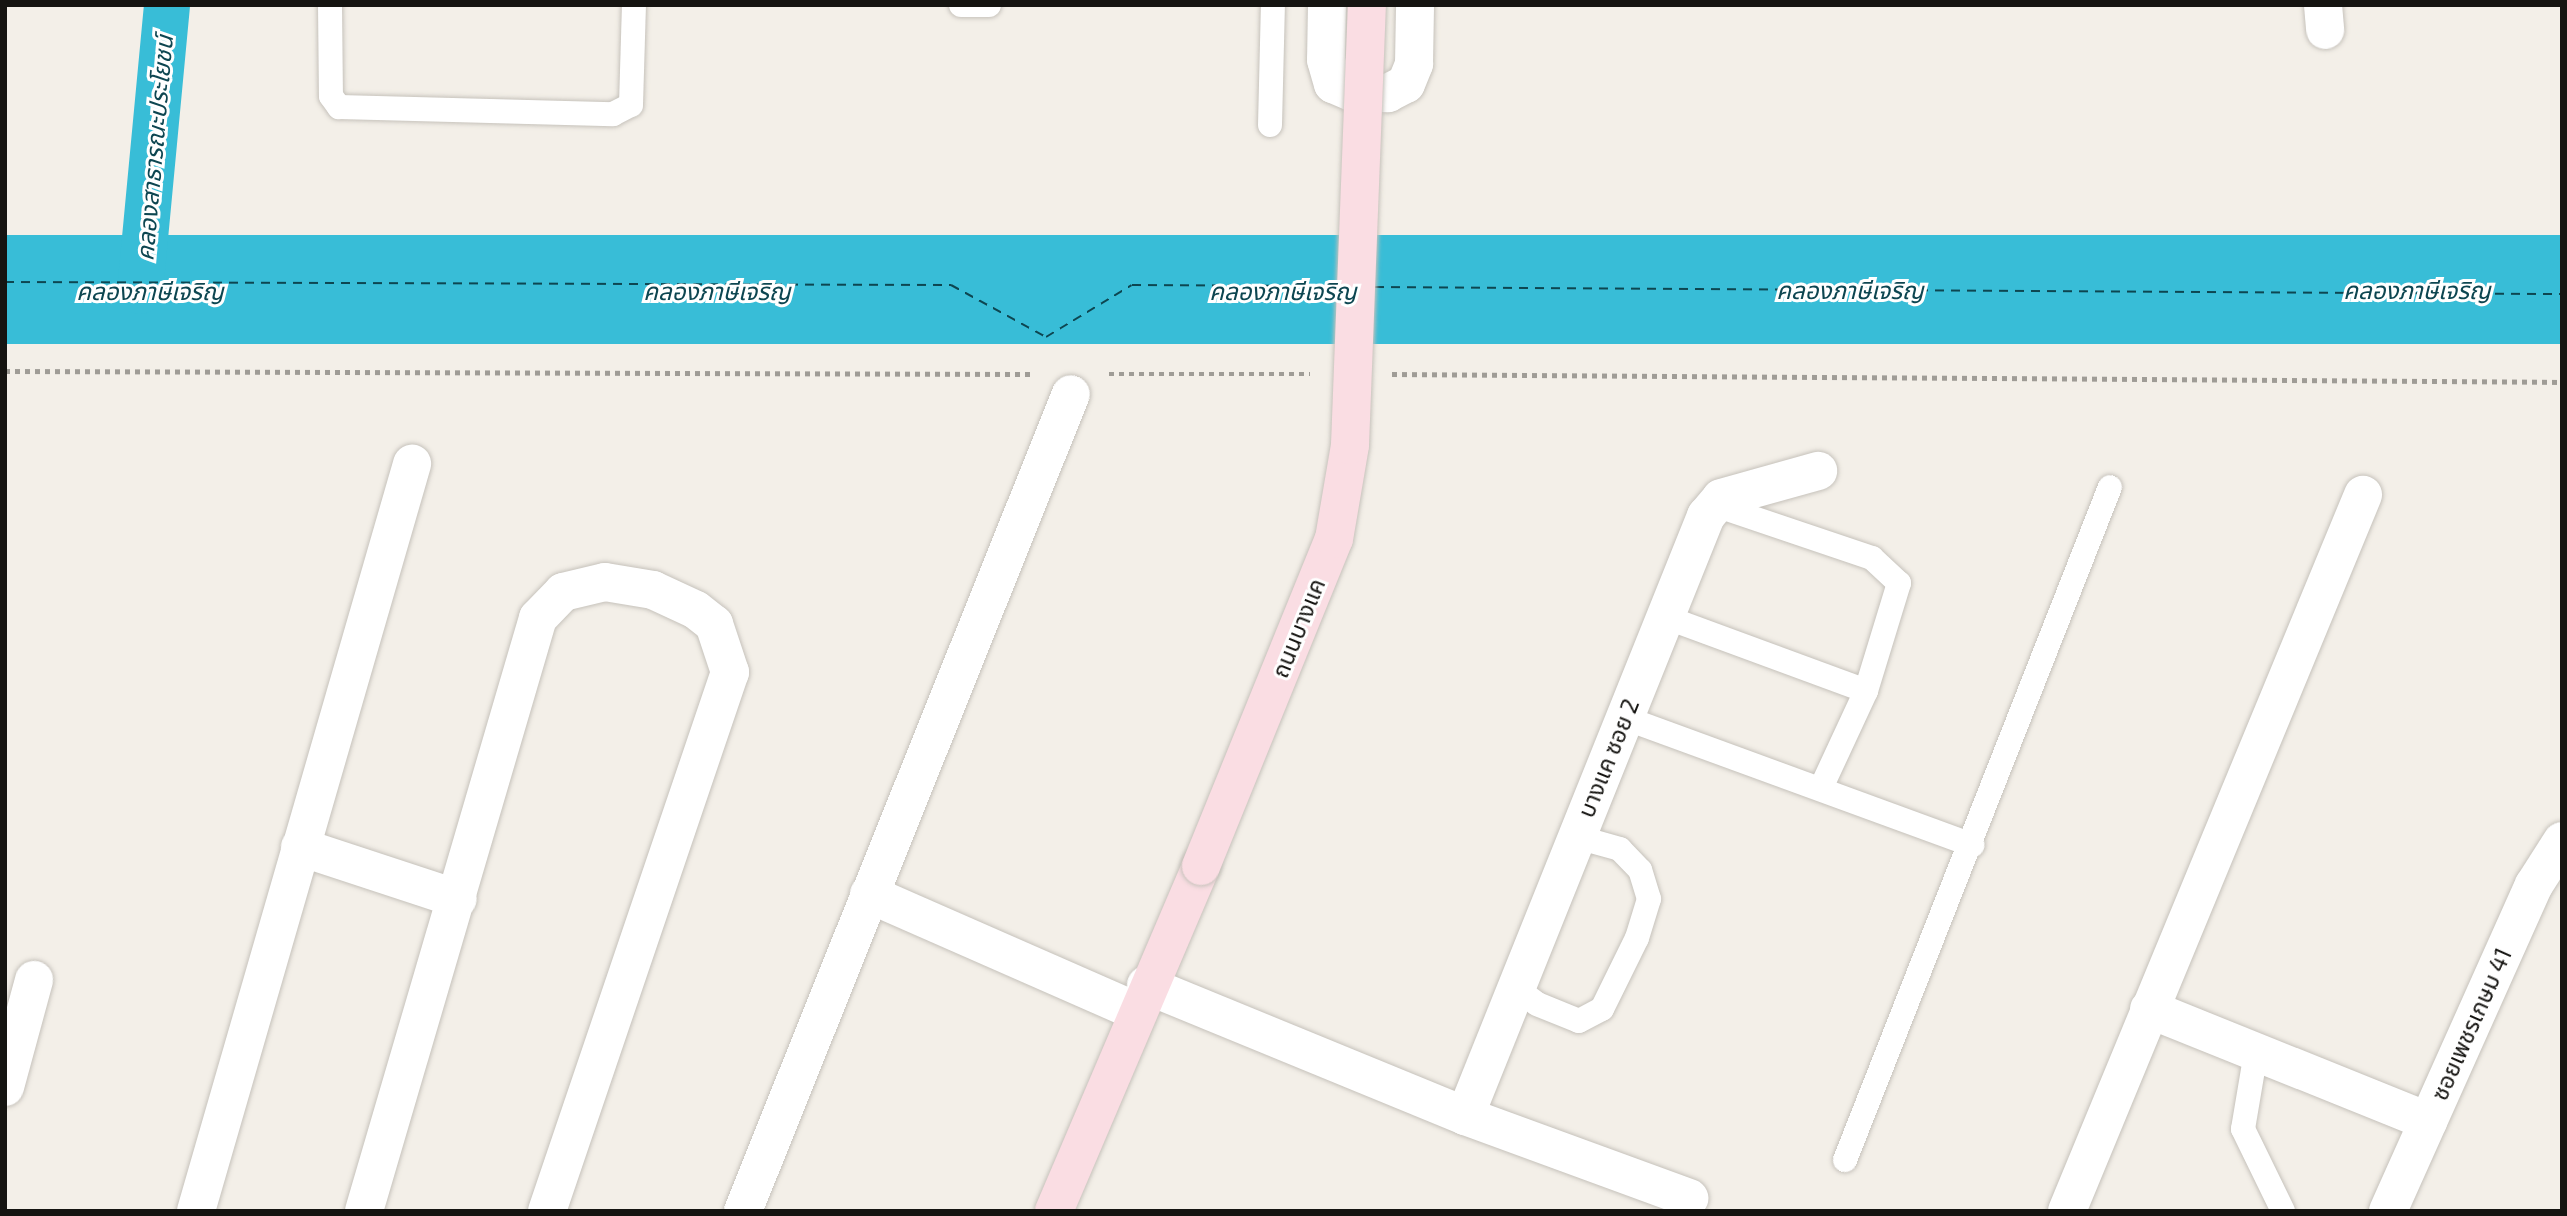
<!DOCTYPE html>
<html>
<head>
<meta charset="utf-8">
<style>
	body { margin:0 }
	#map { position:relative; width:2567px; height:1216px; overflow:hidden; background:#f3efe8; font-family:"Exo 2","Noto Sans Thai",sans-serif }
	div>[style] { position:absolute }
	.water>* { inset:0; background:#38bdd7; transform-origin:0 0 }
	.canal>* { height:46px; margin:-23px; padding:0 23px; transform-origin:23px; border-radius:23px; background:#38bdd7 }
	.ferry>* { height:2px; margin-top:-1px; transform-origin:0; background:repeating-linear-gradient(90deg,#0d4651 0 9px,transparent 0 16px) }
	.path>* { height:4.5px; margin-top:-2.25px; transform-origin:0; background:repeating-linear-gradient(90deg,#9f9c96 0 5px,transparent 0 10px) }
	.roads { filter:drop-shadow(0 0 2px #c6c2bb) drop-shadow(0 0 2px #c6c2bb) }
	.service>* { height:24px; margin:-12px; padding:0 12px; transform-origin:12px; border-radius:12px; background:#fff }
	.minor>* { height:38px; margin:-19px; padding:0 19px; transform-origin:19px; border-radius:19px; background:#fff }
	.tertiary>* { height:38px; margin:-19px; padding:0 19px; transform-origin:19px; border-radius:19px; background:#fff }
	.secondary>* { height:38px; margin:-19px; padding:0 19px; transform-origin:19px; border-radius:19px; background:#fadde3 }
	.bridges { filter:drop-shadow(0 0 2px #c6c2bb) drop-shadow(0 0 2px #c6c2bb) }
	.secondary-bridge>* { height:38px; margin:-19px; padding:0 19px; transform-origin:19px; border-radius:19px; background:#fadde3 }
	span { translate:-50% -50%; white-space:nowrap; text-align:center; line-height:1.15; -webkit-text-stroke:6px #fff; paint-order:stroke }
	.street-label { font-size:23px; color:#151411 }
	.water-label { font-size:24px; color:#0d4651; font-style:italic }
	.frame { position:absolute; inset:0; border:7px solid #151411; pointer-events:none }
</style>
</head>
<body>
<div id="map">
	<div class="water">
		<div style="left:5px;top:235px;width:2557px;height:109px"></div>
	</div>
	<div class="canal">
		<div style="left:140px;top:291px;width:287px;rotate:-84.6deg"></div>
	</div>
	<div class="ferry">
		<div style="left:5px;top:282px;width:946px;rotate:0.18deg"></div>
		<div style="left:951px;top:285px;width:108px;rotate:28.7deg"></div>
		<div style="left:1046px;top:337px;width:100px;rotate:-31.2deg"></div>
		<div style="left:1132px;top:285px;width:206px;rotate:0.3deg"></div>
		<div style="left:1375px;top:287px;width:1187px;rotate:0.34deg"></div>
	</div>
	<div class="path">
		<div style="left:5px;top:371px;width:1028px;rotate:0.17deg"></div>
		<div style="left:1109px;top:374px;width:201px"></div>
		<div style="left:1392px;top:374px;width:1170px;rotate:0.39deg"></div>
	</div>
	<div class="roads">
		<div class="service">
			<div style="left:330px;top:5px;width:91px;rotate:89.4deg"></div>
			<div style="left:331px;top:96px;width:14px;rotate:54deg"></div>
			<div style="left:339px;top:107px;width:274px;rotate:1.5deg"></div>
			<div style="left:613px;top:114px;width:20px;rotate:-27deg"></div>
			<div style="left:631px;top:105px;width:100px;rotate:-88.3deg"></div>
			<div style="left:961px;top:5px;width:28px"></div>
			<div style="left:1270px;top:125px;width:120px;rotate:-88.6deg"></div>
			<div style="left:1715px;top:505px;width:166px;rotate:18.7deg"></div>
			<div style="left:1872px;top:558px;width:37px;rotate:43deg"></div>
			<div style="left:1899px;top:583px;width:113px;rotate:107deg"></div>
			<div style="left:1866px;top:691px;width:105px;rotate:114.9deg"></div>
			<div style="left:1665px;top:617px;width:214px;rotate:20.2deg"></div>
			<div style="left:1625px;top:718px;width:370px;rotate:20.1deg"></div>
			<div style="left:1516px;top:988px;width:26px;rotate:37deg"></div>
			<div style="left:1537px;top:1004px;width:45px;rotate:22deg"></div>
			<div style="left:1579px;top:1021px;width:26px;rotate:-28deg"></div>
			<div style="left:1602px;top:1009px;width:79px;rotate:-63.8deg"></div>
			<div style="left:1637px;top:938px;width:41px;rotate:-72.9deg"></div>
			<div style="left:1649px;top:899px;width:30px;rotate:-107deg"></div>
			<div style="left:1640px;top:870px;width:29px;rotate:-134deg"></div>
			<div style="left:1620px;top:849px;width:45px;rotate:-164.4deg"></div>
			<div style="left:2256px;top:1052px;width:78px;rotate:99.6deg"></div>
			<div style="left:2243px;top:1129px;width:91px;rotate:64deg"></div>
			<div style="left:1845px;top:1160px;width:723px;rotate:-68.51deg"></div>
		</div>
		<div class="minor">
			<div style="left:2323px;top:5px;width:25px;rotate:85deg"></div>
			<div style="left:300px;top:847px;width:166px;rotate:18.2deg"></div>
			<div style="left:869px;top:894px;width:292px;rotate:23.7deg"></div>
			<div style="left:1146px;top:985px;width:345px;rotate:22.3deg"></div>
			<div style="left:1465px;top:1116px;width:239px;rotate:20.1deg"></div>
			<div style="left:2149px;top:1009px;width:301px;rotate:21.9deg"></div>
			<div style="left:5px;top:1087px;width:111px;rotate:-74.8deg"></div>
			<div style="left:1465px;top:1116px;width:647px;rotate:-68.12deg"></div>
			<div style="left:1706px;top:516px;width:23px;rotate:-50deg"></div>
			<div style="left:1721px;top:498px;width:101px;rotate:-15.6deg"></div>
			<div style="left:196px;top:1211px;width:778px;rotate:-73.87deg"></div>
			<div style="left:364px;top:1211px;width:618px;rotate:-73.65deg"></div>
			<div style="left:538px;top:618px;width:36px;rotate:-46deg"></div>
			<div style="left:563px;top:592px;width:43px;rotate:-13.4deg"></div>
			<div style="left:605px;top:582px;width:49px;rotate:9.5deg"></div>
			<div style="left:653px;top:590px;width:47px;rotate:24.9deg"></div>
			<div style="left:696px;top:610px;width:23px;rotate:38deg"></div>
			<div style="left:714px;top:624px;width:51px;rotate:71.6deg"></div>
			<div style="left:730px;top:672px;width:569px;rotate:108.75deg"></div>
			<div style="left:743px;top:1211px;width:880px;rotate:-68.13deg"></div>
			<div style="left:2067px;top:1211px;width:775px;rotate:-67.54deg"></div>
			<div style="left:2388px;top:1211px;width:357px;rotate:-65.9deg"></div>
			<div style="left:2534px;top:885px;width:52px;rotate:-57.5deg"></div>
		</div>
		<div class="tertiary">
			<div style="left:1327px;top:5px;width:55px;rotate:91deg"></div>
			<div style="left:1326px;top:60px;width:25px;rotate:74deg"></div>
			<div style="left:1333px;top:84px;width:21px;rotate:23deg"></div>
			<div style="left:1352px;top:92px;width:36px;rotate:2deg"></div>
			<div style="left:1388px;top:93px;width:20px;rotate:-27deg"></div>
			<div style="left:1406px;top:84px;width:22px;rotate:-68deg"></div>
			<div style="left:1414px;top:64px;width:59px;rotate:-89deg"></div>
		</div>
		<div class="secondary">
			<div style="left:1054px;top:1211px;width:375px;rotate:-66.9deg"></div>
		</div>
	</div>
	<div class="bridges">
		<div class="secondary-bridge">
			<div style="left:1201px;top:866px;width:353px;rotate:-67.9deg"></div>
			<div style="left:1334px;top:539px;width:95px;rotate:-80.3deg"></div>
			<div style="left:1350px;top:445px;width:440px;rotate:-87.8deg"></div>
		</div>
	</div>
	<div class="street-label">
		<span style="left:1298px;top:628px;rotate:-68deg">ถนนบางแค</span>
		<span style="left:1608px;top:758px;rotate:-68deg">บางแค ซอย 2</span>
		<span style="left:2471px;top:1024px;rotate:-66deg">ซอยเพชรเกษม 41</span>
	</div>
	<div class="water-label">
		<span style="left:154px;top:148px;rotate:-85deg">คลองสาธารณะประโยชน์</span>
		<span style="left:1850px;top:290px">คลองภาษีเจริญ</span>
		<span style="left:2417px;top:290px">คลองภาษีเจริญ</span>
		<span style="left:150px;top:291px">คลองภาษีเจริญ</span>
		<span style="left:717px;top:291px">คลองภาษีเจริญ</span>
		<span style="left:1283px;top:291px">คลองภาษีเจริญ</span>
	</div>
	<div class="frame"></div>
</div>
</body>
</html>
